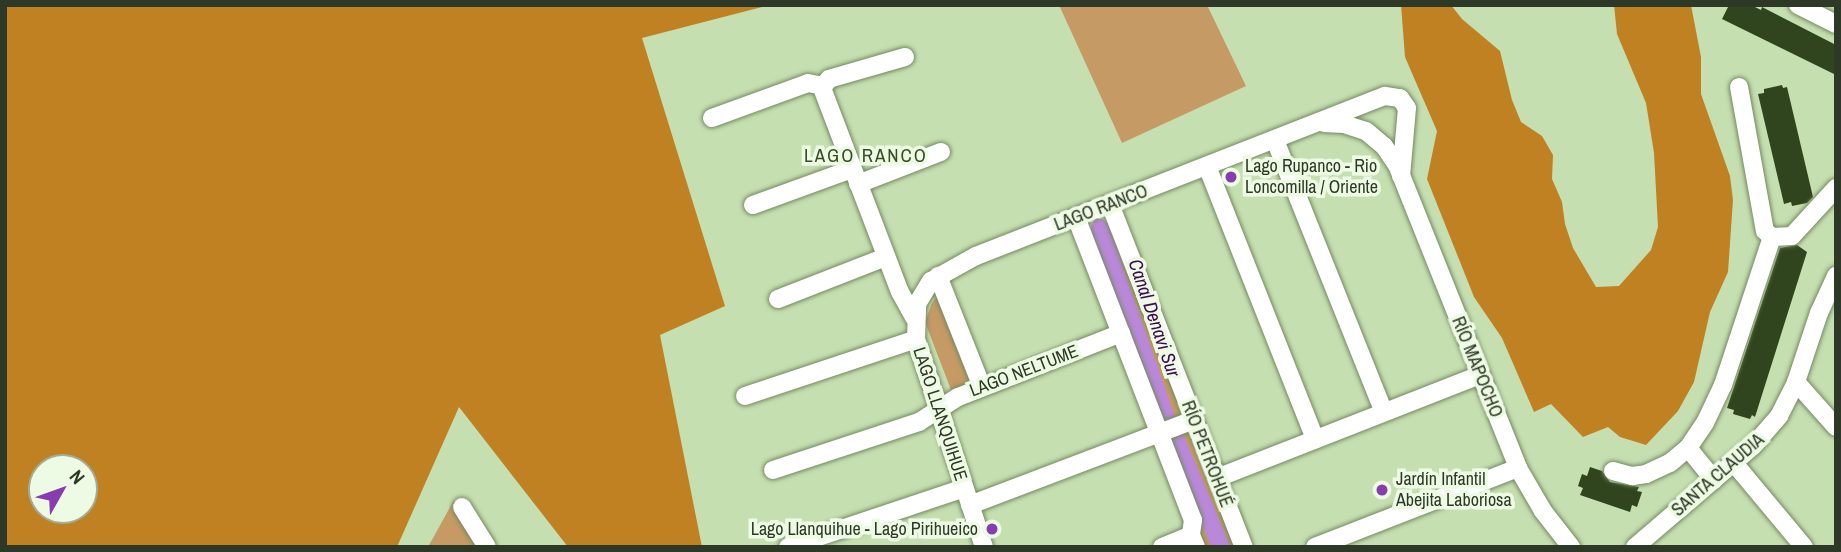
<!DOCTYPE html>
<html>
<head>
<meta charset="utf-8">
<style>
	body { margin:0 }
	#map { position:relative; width:1841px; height:552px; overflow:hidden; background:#c6dfb1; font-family:"Archivo Narrow",sans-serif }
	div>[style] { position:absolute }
	.green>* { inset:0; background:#c69a64 }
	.forest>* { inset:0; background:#c08123 }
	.canal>* { height:18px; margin:-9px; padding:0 9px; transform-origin:9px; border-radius:9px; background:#ba88da }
	.building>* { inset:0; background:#30441d }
	.roads { filter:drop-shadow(0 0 2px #748a61) drop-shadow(0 0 2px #748a61) }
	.minor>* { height:18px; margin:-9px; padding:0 9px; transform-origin:9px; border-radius:9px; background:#fff }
	.dots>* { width:19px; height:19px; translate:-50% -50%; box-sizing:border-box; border:4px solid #eefbe4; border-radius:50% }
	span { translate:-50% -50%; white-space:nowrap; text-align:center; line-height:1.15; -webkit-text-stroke:7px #eefbe4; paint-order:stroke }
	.poi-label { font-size:18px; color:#2e3826 }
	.left { translate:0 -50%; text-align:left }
	.right { translate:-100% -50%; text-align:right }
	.street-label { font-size:18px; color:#2e3826 }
	.neighbourhood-label { font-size:19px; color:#384c25; letter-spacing:2px }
	.water-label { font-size:19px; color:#3d0a55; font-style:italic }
	.frame { position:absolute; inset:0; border:7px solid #2e3826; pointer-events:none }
	.north { position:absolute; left:28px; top:454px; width:70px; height:70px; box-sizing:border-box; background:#eefbe4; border:2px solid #a1ad98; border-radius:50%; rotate:50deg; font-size:19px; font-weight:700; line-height:28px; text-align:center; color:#2e3826 }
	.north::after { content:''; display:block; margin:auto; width:24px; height:32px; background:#873daf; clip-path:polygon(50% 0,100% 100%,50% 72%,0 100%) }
</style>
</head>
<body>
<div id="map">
	<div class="green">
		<div style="clip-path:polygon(1059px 5px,1207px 5px,1246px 86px,1122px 143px)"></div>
		<div style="clip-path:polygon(1114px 232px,1238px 547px,1205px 547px,1090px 240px)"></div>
		<div style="clip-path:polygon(940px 293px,975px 382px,953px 395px,925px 322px,932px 303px)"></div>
		<div style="clip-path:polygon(454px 500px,482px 547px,428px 547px)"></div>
	</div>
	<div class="forest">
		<div style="clip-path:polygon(evenodd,5px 5px,770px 5px,642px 38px,725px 306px,660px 335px,702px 547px,568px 547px,459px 407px,397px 547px,5px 547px,5px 5px,42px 468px,84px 468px,84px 510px,42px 510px,42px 468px)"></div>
		<div style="clip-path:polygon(1401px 5px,1451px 5px,1462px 19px,1500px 51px,1512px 100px,1521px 122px,1542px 136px,1553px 155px,1552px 179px,1562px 202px,1565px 224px,1573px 248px,1596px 287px,1619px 286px,1651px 250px,1658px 227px,1654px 153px,1646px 103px,1617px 34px,1614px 5px,1691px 5px,1701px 57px,1701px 94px,1730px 176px,1733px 200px,1728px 272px,1710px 312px,1694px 382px,1678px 411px,1646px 445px,1620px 437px,1608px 427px,1583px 437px,1551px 404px,1534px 412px,1502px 338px,1474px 297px,1427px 179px,1437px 131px,1405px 57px)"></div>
	</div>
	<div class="canal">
		<div style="left:1100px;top:228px;width:204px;rotate:70.9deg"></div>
		<div style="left:1175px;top:438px;width:118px;rotate:67.1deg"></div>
	</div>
	<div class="building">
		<div style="clip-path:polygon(1729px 5px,1751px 5px,1761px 10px,1762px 7px,1836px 45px,1836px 75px,1722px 19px)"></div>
		<div style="clip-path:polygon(1782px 85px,1783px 88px,1787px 87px,1813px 197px,1807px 203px,1792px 206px,1791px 202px,1784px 204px,1758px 94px,1764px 93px,1764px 89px)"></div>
		<div style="clip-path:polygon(1797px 245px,1807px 252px,1755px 417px,1752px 415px,1750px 419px,1733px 414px,1734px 410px,1727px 408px,1780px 248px)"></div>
		<div style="clip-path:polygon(1590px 467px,1602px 471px,1610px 482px,1639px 487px,1637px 491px,1642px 492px,1637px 507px,1632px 505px,1630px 512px,1580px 495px,1583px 488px,1578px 486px,1582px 474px,1587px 476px)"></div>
	</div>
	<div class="roads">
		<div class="minor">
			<div style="left:1798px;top:5px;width:42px;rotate:26.6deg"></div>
			<div style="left:905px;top:57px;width:79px;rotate:163.9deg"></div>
			<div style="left:829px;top:79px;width:11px;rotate:128deg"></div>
			<div style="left:822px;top:88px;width:218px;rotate:69.1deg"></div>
			<div style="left:900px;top:292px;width:29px;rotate:61deg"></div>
			<div style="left:1739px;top:87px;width:146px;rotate:79.8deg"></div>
			<div style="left:1765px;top:231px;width:9px;rotate:41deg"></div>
			<div style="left:1772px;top:237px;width:20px;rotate:-3deg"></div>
			<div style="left:1792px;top:236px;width:65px;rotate:-47.5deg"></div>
			<div style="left:712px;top:118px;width:102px;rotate:-20deg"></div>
			<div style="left:808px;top:83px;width:15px;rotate:11deg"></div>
			<div style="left:1324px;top:123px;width:20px;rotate:3deg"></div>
			<div style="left:1344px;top:124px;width:23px;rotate:18deg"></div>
			<div style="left:1366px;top:131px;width:23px;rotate:40deg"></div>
			<div style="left:1384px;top:146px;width:23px;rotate:56deg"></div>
			<div style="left:1397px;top:165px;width:326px;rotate:68.2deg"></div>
			<div style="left:1518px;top:468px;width:50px;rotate:59.8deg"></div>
			<div style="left:1543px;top:511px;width:46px;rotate:52.1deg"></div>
			<div style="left:1275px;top:140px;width:293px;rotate:68.2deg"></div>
			<div style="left:1207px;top:166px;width:294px;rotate:68.4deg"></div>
			<div style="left:858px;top:184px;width:89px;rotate:-21.1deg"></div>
			<div style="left:1110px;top:204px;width:368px;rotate:68.7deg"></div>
			<div style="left:753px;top:205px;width:105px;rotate:-20deg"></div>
			<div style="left:1076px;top:217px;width:325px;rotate:68.9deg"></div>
			<div style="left:1193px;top:520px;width:15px;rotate:98deg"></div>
			<div style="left:1191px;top:535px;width:13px;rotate:67deg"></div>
			<div style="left:938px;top:276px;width:119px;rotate:68.4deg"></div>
			<div style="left:778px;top:299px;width:116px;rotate:-21.3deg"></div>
			<div style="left:1796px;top:382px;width:60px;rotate:48.4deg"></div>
			<div style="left:745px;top:396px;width:180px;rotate:-18.4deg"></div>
			<div style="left:1734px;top:463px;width:109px;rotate:50.2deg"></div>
			<div style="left:773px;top:470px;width:154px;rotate:-18.2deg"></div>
			<div style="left:919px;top:422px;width:46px;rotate:-32.7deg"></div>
			<div style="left:958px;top:397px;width:175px;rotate:-21.4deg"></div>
			<div style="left:1613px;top:471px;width:20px;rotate:15deg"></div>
			<div style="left:1632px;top:476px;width:14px;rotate:-8deg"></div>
			<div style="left:1646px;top:474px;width:26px;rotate:-25deg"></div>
			<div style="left:1670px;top:463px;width:23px;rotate:-40deg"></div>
			<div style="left:1217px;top:478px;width:282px;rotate:-21.4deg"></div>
			<div style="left:1714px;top:480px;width:41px;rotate:-129.1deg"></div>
			<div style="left:1688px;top:448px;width:30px;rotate:-56deg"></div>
			<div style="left:1705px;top:423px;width:42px;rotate:-64.7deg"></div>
			<div style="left:1723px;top:385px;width:156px;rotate:-71.7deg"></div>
			<div style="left:970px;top:505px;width:240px;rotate:-20.8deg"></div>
			<div style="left:462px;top:507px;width:47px;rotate:58deg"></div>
			<div style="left:788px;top:547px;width:186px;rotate:-18.5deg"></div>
			<div style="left:984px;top:547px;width:219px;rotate:-108.1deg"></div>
			<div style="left:916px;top:339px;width:35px;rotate:-88deg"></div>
			<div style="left:917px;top:304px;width:27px;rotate:-59deg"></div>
			<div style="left:931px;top:281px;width:51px;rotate:-29.1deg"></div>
			<div style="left:976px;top:256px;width:439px;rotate:-21.4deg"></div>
			<div style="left:1385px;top:96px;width:15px;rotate:8deg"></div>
			<div style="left:1400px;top:98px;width:12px;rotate:55deg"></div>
			<div style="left:1407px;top:108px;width:68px;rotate:95deg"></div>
			<div style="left:1162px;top:547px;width:31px;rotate:-22deg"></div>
			<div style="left:1315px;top:547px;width:218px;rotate:-21.3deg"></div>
			<div style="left:1635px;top:547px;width:155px;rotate:-40.6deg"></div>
			<div style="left:1753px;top:446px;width:40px;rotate:-49deg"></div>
			<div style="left:1779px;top:416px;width:38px;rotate:-63deg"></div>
			<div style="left:1796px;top:382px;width:73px;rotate:-71.6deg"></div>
			<div style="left:1819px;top:313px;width:41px;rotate:-65.3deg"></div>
		</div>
	</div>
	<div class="dots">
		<div style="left:1231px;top:177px;background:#873daf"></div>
		<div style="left:1382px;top:490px;background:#873daf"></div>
		<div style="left:992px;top:529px;background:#873daf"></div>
	</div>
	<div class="poi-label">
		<span class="left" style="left:1245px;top:177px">Lago Rupanco - Rio<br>Loncomilla / Oriente</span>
		<span class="left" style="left:1396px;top:490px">Jardín Infantil<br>Abejita Laboriosa</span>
		<span class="right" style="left:978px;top:529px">Lago Llanquihue - Lago Pirihueico</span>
	</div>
	<div class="street-label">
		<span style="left:1101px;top:208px;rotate:-21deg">LAGO RANCO</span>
		<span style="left:1477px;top:367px;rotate:68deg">RÍO MAPOCHO</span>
		<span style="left:1024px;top:371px;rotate:-21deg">LAGO NELTUME</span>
		<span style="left:940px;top:414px;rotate:72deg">LAGO LLANQUIHUE</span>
		<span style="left:1207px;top:454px;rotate:69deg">RÍO PETROHUÉ</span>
		<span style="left:1718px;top:475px;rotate:-41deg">SANTA CLAUDIA</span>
	</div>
	<div class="neighbourhood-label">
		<span style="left:866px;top:156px">LAGO RANCO</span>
	</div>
	<div class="water-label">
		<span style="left:1154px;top:318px;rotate:71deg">Canal Denavi Sur</span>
	</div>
	<div class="frame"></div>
	<div class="north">N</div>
</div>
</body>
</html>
